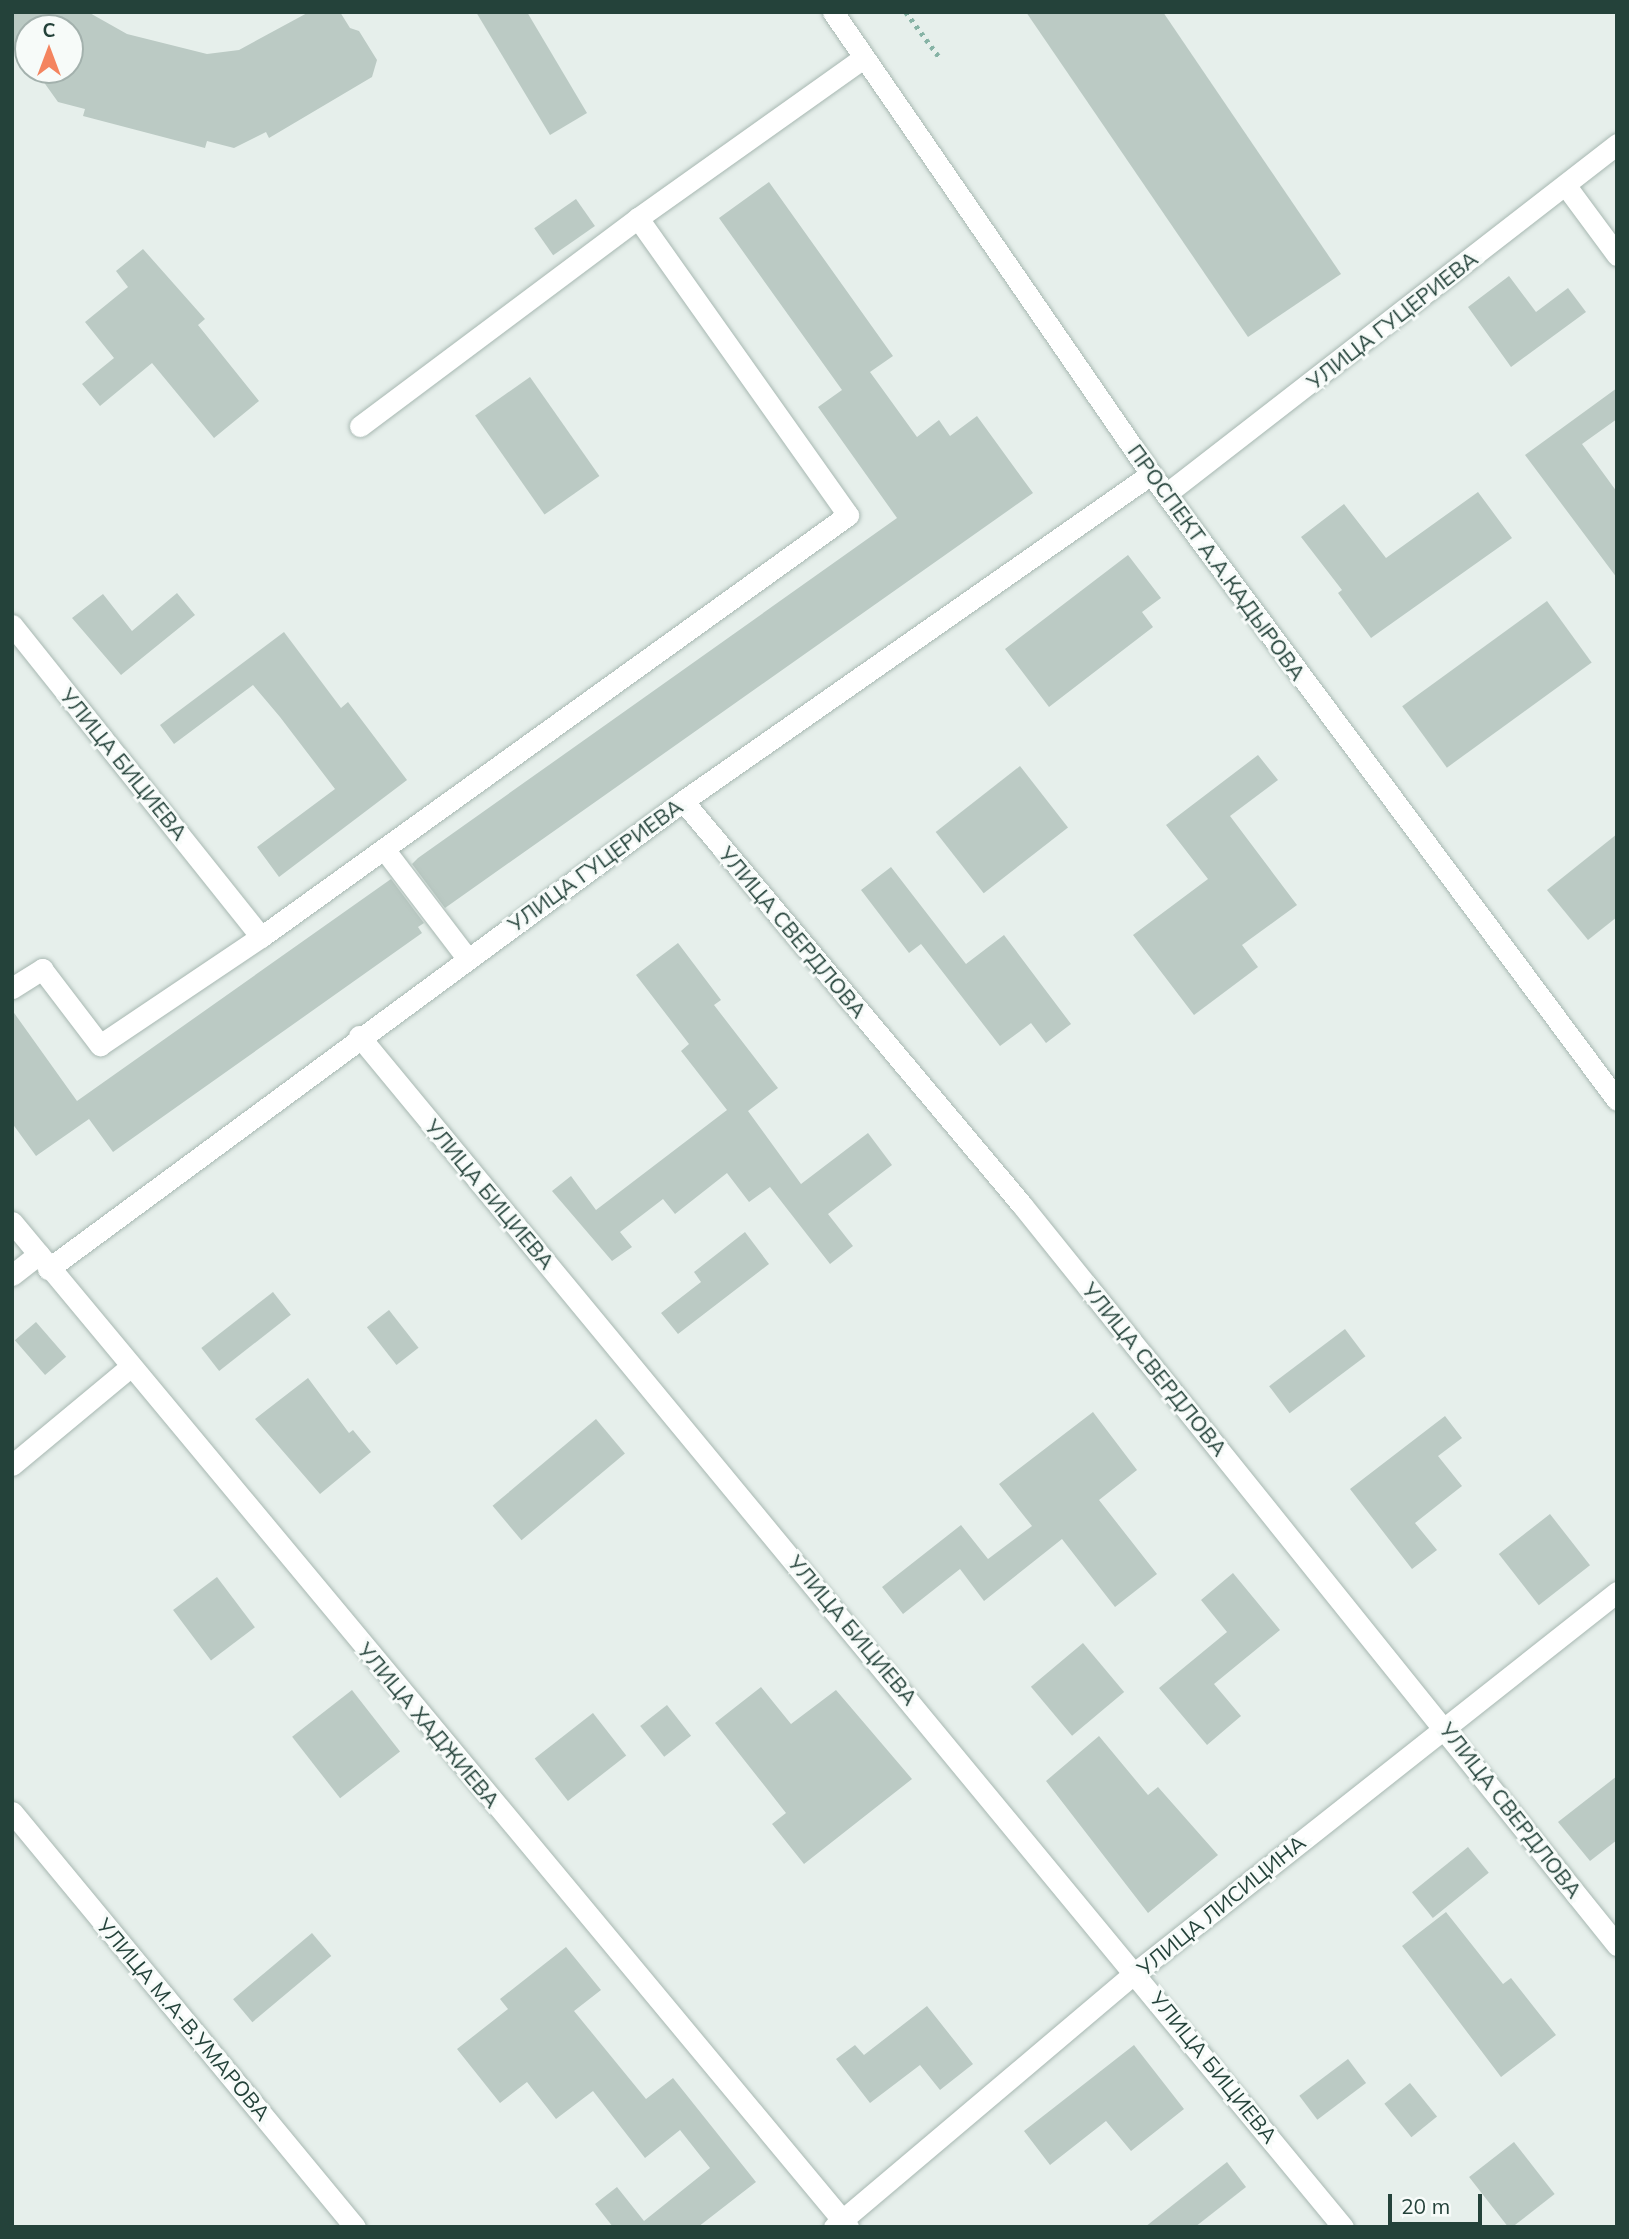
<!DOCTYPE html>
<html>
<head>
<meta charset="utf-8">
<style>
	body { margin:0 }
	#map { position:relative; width:1629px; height:2239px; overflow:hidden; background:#e6efeb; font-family:Mulish,sans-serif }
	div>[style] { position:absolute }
	.building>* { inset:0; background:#bbcac4; transform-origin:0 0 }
	.path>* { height:4.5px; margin-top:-2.25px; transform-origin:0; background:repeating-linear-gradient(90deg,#86b3a5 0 3.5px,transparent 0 8.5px) }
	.roads { filter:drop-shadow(0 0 2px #a8b8b2) drop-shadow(0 0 2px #a8b8b2) }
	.minor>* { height:21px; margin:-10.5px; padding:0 10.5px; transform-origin:10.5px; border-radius:10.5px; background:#fff }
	span { translate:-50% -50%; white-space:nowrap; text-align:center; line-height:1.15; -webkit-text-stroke:6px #f7fbf9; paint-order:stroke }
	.street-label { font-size:21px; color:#24423a }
	.frame { position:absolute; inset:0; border:14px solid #24423a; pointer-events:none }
	.north { position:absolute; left:14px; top:14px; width:70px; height:70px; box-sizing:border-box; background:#f7fbf9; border:2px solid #a3b1ad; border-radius:50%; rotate:0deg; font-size:19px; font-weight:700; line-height:28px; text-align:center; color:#24423a }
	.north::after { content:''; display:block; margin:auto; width:24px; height:32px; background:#f4845f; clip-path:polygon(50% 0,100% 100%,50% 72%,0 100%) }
	.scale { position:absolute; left:1388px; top:2194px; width:94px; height:32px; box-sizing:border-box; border:4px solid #24423a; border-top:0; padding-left:9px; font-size:21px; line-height:24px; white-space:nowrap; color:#24423a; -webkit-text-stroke:5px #f7fbf9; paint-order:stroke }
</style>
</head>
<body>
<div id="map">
	<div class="building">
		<div style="clip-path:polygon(evenodd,12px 12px,88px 12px,127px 34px,207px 54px,239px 50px,309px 12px,340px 12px,350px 28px,359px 31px,377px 60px,372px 77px,269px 138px,266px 132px,234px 148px,207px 141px,205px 148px,83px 116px,85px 109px,58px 102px,38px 74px,32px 77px,12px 45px,12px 12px,28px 28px,70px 28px,70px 70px,28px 70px,28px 28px)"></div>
		<div style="clip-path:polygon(476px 12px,527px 12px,587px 113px,550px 135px)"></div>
		<div style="clip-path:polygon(1026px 12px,1163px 12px,1341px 274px,1248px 337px)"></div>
		<div style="clip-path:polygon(769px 182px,893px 356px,870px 372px,917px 437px,939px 420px,950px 436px,977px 416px,1033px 493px,445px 908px,412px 864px,418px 858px,897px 518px,818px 407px,842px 390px,719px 218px)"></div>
		<div style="left:576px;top:199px;width:33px;height:51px;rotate:55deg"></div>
		<div style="clip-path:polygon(143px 249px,205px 319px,198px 325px,259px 401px,214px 438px,152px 363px,100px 406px,82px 384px,114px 358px,85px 322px,128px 287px,116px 271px)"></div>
		<div style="clip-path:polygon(1509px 276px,1536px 312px,1568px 288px,1586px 312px,1511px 367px,1468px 307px)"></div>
		<div style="left:530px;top:377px;width:121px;height:67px;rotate:55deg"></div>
		<div style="clip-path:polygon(1617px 388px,1617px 419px,1582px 444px,1617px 492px,1617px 578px,1525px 455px)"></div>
		<div style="clip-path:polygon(1478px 492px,1512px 538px,1371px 638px,1338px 593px,1342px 590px,1301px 537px,1344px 504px,1386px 558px)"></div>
		<div style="clip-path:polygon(1128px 555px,1161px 598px,1142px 612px,1153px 627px,1049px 707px,1005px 649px)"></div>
		<div style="clip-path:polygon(177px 593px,195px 615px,121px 675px,72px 618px,103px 594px,132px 631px)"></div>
		<div style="left:1547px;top:601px;width:76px;height:179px;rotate:54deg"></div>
		<div style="clip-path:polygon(284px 632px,341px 708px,348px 702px,407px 780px,279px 877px,257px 847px,335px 789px,280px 717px,253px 685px,174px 744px,160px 725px)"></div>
		<div style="clip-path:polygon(1258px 755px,1278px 780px,1230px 816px,1297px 905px,1242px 945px,1258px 967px,1194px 1015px,1133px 935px,1208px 879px,1166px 825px)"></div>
		<div style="left:1020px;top:766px;width:78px;height:107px;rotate:52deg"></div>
		<div style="clip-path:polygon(1617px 834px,1617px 917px,1588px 940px,1547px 890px)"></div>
		<div style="clip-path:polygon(891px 867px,966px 964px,1004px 935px,1071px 1024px,1046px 1043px,1031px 1023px,1000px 1046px,921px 944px,909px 953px,861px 890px)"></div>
		<div style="clip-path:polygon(391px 879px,424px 923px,418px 927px,422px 933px,113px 1152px,89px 1119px,36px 1156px,12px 1123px,12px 1010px,77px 1101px)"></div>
		<div style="clip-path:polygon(678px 943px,721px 1000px,714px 1005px,778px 1088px,748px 1111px,801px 1184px,868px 1133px,892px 1165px,828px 1214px,853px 1246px,830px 1264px,770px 1187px,749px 1202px,727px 1173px,675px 1214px,663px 1199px,620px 1232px,632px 1247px,612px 1261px,552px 1191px,571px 1176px,596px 1210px,727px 1110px,681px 1051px,689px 1044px,636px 975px)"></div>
		<div style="clip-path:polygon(745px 1232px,769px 1264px,678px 1334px,661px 1313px,701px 1282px,694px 1272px)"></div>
		<div style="left:273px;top:1292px;width:29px;height:91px;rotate:52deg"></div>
		<div style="left:389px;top:1310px;width:48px;height:28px;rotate:52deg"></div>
		<div style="left:36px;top:1322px;width:46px;height:28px;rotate:49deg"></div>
		<div style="left:1345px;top:1329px;width:34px;height:95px;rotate:53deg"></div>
		<div style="clip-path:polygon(308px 1378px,349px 1433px,353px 1430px,371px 1452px,320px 1494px,255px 1419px)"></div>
		<div style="clip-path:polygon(1093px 1412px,1137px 1470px,1099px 1500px,1157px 1574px,1115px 1607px,1062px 1539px,984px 1601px,960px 1569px,903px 1614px,882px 1587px,961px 1525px,988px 1559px,1032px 1526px,999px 1484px)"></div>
		<div style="clip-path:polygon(1445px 1416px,1462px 1438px,1438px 1456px,1462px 1486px,1415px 1523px,1437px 1550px,1412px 1569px,1350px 1489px)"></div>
		<div style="left:596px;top:1419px;width:45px;height:135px;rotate:50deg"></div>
		<div style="left:1550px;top:1514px;width:65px;height:65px;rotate:52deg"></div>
		<div style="clip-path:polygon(1233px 1573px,1280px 1630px,1214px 1684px,1241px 1716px,1207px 1745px,1159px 1688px,1227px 1632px,1201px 1600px)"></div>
		<div style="left:217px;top:1577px;width:63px;height:55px;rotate:53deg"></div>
		<div style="left:1083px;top:1643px;width:64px;height:68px;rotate:50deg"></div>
		<div style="clip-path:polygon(761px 1687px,791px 1724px,836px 1690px,912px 1779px,804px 1864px,772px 1824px,786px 1813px,715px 1723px)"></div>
		<div style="left:352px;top:1690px;width:78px;height:76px;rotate:52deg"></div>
		<div style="left:667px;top:1705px;width:39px;height:34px;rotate:52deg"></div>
		<div style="left:593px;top:1713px;width:54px;height:74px;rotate:52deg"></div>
		<div style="clip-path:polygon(1099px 1736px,1148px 1795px,1158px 1787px,1218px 1855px,1148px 1913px,1046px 1781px)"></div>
		<div style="clip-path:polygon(1617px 1776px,1617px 1840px,1590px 1861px,1558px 1822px)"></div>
		<div style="left:1468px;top:1847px;width:33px;height:72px;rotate:51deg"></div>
		<div style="clip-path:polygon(1446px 1912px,1503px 1984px,1511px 1978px,1556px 2035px,1501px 2077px,1402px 1946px)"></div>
		<div style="left:312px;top:1933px;width:30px;height:103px;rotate:50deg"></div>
		<div style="clip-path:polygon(566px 1947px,601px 1990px,574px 2011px,646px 2099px,673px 2078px,756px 2182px,698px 2227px,613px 2227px,595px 2204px,617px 2187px,644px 2221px,710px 2168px,680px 2130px,645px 2158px,593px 2091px,556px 2119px,527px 2082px,500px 2103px,457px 2049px,508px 2009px,500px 1999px)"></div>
		<div style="clip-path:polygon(927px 2006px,973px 2064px,940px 2090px,920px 2065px,870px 2103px,836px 2059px,855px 2045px,864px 2055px)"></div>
		<div style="clip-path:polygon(1134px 2045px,1184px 2109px,1131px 2151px,1106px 2121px,1050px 2165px,1024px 2131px)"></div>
		<div style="left:1348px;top:2059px;width:30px;height:61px;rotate:53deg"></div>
		<div style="left:1410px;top:2083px;width:43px;height:33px;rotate:51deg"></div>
		<div style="left:1514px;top:2142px;width:66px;height:57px;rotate:52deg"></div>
		<div style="clip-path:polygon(1227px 2162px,1246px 2187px,1195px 2227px,1145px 2227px)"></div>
	</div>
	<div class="path">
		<div style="left:906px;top:12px;width:57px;rotate:53.5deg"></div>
	</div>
	<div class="roads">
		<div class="minor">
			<div style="left:833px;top:12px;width:561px;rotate:55.46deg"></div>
			<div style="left:1151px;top:474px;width:780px;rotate:53.34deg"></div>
			<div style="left:1566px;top:186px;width:86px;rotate:53.5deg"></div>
			<div style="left:360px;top:426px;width:347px;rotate:-36.8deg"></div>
			<div style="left:1166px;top:494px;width:571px;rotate:-37.81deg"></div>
			<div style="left:12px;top:625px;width:399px;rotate:51.4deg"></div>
			<div style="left:683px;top:801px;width:527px;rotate:50deg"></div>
			<div style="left:1022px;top:1205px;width:950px;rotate:51.2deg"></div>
			<div style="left:384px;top:849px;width:137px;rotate:52.7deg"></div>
			<div style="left:12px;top:988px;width:36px;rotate:-32deg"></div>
			<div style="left:42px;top:969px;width:96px;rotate:52.7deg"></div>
			<div style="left:100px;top:1045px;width:194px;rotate:-33.9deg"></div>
			<div style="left:261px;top:937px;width:723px;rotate:-35.71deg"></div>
			<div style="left:848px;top:515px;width:364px;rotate:-125.3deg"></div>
			<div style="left:638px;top:218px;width:276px;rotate:-35.4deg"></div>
			<div style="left:359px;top:1036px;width:1545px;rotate:50.44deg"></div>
			<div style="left:12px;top:1222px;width:1307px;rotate:50.24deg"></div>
			<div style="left:48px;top:1269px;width:789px;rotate:-36.39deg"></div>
			<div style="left:683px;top:801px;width:571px;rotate:-34.94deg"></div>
			<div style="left:12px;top:1275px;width:34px;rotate:-38deg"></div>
			<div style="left:12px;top:1465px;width:153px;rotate:-39.7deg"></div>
			<div style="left:12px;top:1812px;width:538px;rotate:50.43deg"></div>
			<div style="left:834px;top:2227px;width:395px;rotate:-40.2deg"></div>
			<div style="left:1136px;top:1972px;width:613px;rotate:-38.31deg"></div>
		</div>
	</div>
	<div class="street-label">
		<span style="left:1392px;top:320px;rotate:-38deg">УЛИЦА ГУЦЕРИЕВА</span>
		<span style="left:1217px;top:562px;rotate:54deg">ПРОСПЕКТ А.А.КАДЫРОВА</span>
		<span style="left:124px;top:764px;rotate:51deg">УЛИЦА БИЦИЕВА</span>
		<span style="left:595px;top:865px;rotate:-36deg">УЛИЦА ГУЦЕРИЕВА</span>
		<span style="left:793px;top:932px;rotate:50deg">УЛИЦА СВЕРДЛОВА</span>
		<span style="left:490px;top:1194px;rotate:50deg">УЛИЦА БИЦИЕВА</span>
		<span style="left:1155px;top:1369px;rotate:51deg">УЛИЦА СВЕРДЛОВА</span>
		<span style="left:853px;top:1630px;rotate:50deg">УЛИЦА БИЦИЕВА</span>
		<span style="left:429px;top:1725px;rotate:50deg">УЛИЦА ХАДЖИЕВА</span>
		<span style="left:1511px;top:1810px;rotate:52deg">УЛИЦА СВЕРДЛОВА</span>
		<span style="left:1221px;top:1905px;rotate:-39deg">УЛИЦА ЛИСИЦИНА</span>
		<span style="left:184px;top:2019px;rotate:50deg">УЛИЦА М.А-В.УМАРОВА</span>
		<span style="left:1214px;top:2067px;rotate:51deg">УЛИЦА БИЦИЕВА</span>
	</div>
	<div class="frame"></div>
	<div class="north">С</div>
	<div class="scale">20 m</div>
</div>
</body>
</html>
